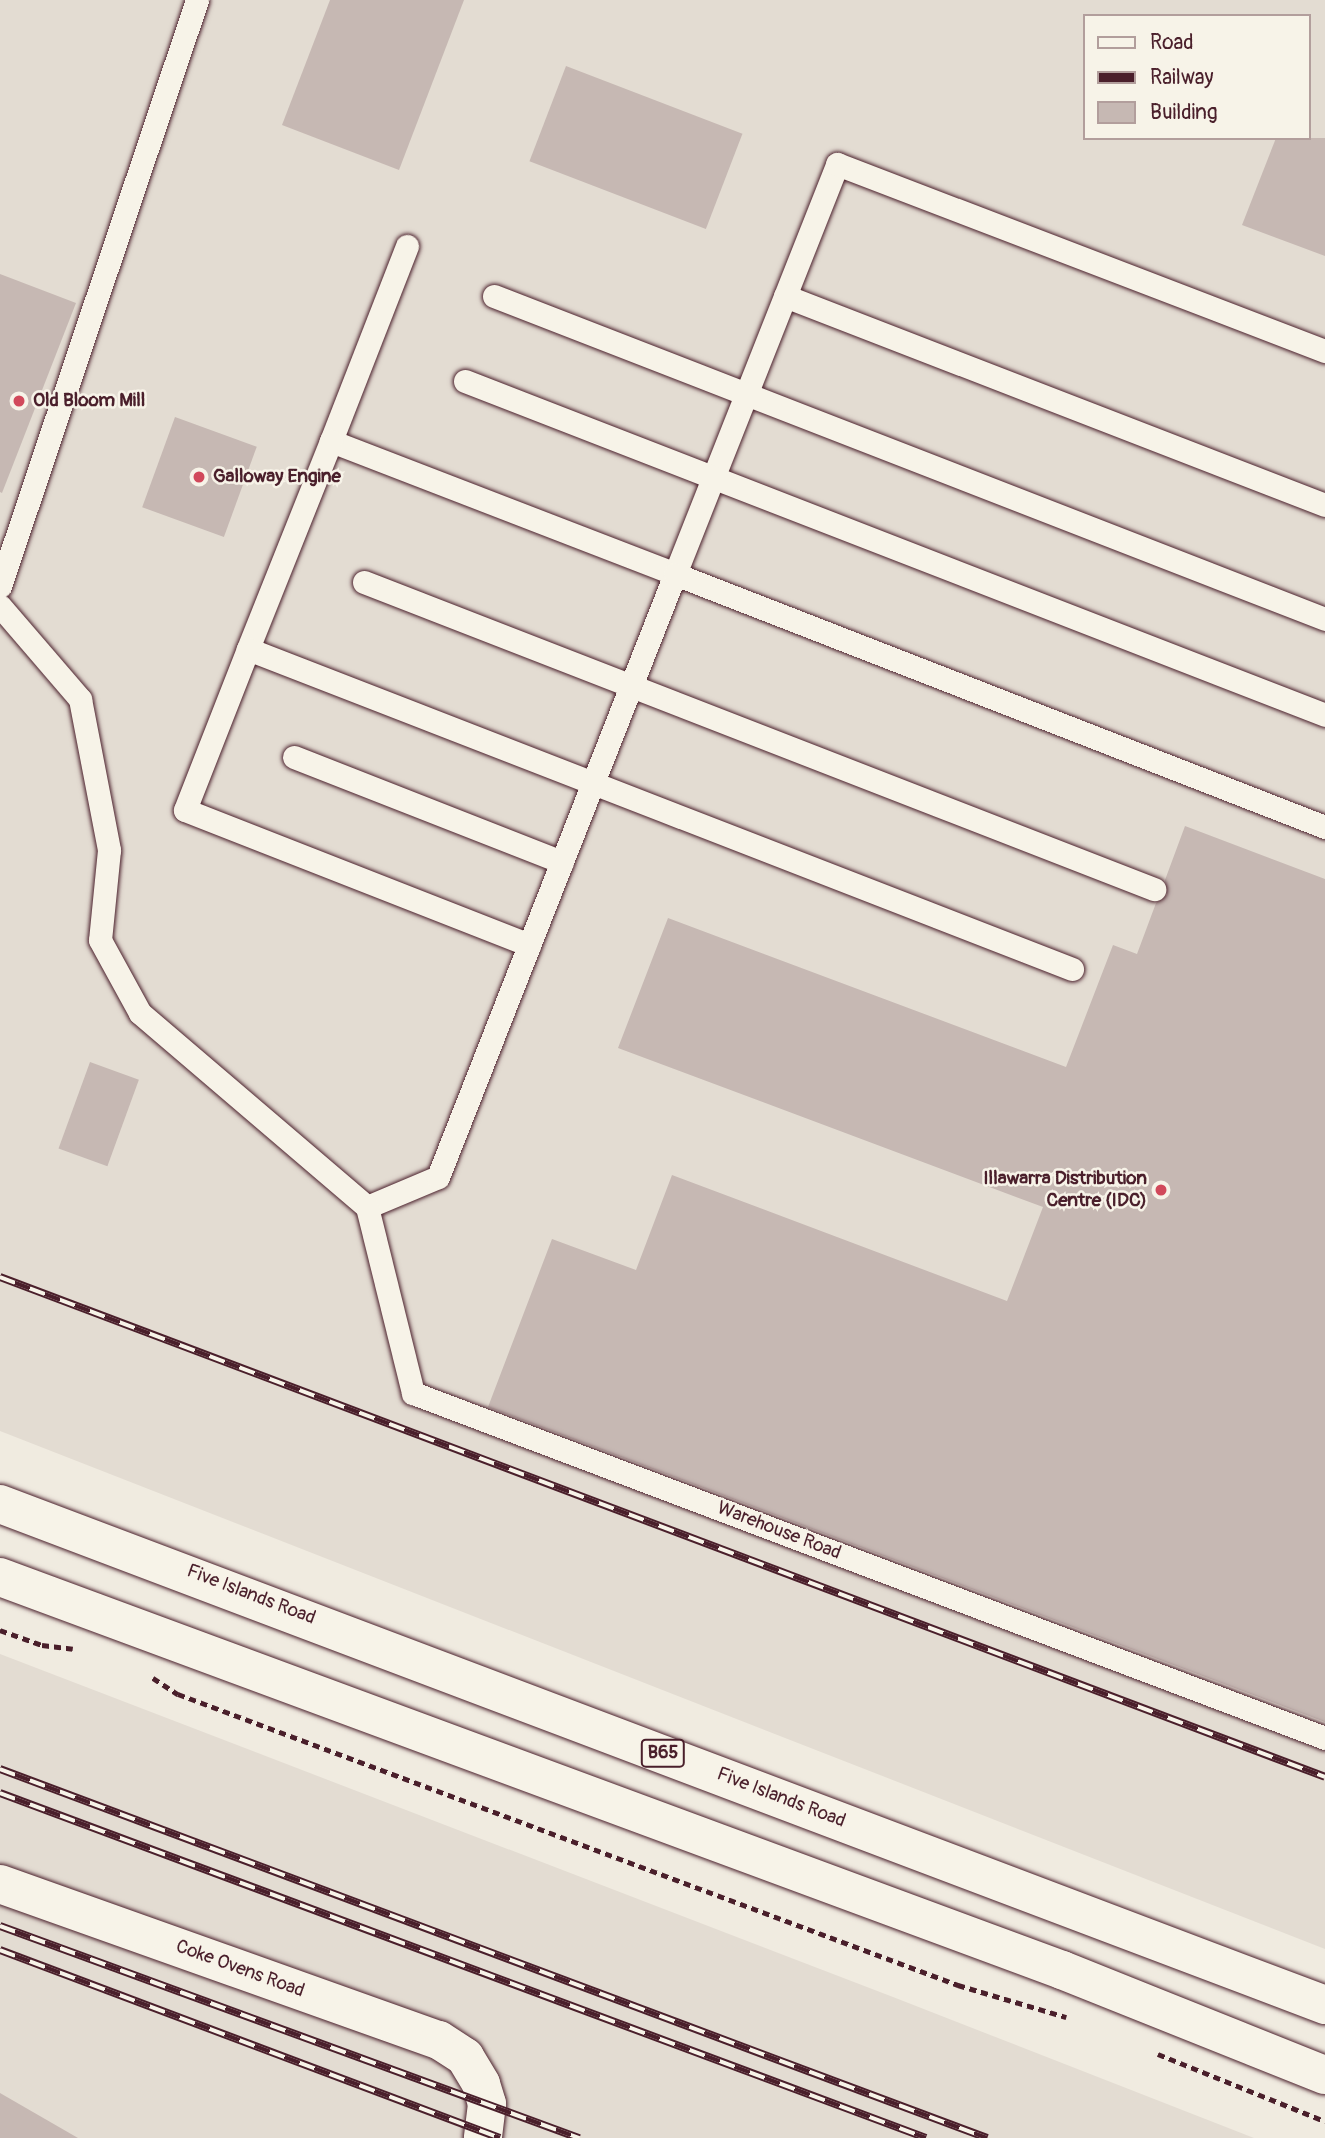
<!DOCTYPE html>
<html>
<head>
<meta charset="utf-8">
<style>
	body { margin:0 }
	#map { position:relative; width:1325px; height:2138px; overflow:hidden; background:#f0ebe0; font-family:Pangolin,sans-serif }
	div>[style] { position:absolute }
	.built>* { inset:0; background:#e3dcd2 }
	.building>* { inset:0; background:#c6b8b3; transform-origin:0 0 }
	.path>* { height:4.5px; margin-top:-2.25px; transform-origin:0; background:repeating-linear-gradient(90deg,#4a1f2b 0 7px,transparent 0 12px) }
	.roads { filter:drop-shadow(0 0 2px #4a1f2b) drop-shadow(0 0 2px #4a1f2b) }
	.lane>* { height:23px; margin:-11.5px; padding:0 11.5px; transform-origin:11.5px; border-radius:11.5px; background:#f7f3e8 }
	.street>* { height:38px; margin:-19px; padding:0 19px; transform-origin:19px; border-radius:19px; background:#f7f3e8 }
	.primary>* { height:38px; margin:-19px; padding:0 19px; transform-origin:19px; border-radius:19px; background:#f7f3e8 }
	.rail>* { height:8px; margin-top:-4px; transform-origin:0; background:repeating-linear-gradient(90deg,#f7f3e8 0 16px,#4a1f2b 0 32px); box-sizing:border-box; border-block:2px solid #4a1f2b }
	.dots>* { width:19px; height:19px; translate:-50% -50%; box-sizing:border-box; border:4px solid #f7f3e8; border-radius:50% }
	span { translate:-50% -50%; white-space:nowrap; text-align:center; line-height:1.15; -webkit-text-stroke:5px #f7f3e8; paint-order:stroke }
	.shield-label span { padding:2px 5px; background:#f7f3e8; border:2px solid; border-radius:5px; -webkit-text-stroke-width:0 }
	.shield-label { font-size:18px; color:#4a1f2b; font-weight:700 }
	.poi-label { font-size:19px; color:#4a1f2b; font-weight:700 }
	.left { translate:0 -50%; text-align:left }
	.right { translate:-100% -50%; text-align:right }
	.street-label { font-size:19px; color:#4a1f2b }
	.legend { position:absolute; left:1083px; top:14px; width:228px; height:126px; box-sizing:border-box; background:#f7f3e8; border:2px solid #b29e9c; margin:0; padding:9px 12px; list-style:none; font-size:21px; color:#4a1f2b }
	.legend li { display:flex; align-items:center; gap:14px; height:35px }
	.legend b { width:35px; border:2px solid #b29e9c }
</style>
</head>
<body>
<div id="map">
	<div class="built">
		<div style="clip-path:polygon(evenodd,0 0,1325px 0,1325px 1949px,0 1431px,0 0,1085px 16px,1309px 16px,1309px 138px,1085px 138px,1085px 16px)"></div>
		<div style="clip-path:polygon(0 1654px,893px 1997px,1254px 2138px,0 2138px)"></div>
	</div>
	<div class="building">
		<div style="clip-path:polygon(330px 0,464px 0,399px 170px,282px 125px)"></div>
		<div style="left:566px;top:66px;width:189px;height:102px;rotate:21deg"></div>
		<div style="clip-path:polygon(1276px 138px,1325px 138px,1325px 256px,1242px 225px)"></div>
		<div style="clip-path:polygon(0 274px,76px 303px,2px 493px,0 492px)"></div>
		<div style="left:175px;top:417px;width:87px;height:96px;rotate:20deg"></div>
		<div style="clip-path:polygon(1185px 826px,1325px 879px,1325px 1722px,488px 1407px,552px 1239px,636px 1270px,672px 1175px,1007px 1301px,1043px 1207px,618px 1048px,668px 918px,1066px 1067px,1113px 945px,1137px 954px,1156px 903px,1167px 895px,1165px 880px)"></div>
		<div style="left:90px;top:1062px;width:52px;height:92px;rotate:20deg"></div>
		<div style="clip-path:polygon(0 2093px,78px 2138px,0 2138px)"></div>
	</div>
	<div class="path">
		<div style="left:0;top:1630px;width:45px;rotate:19.7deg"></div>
		<div style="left:42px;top:1645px;width:31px;rotate:7deg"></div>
		<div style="left:153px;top:1678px;width:30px;rotate:33deg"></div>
		<div style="left:178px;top:1694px;width:833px;rotate:20.46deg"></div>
		<div style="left:958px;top:1985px;width:113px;rotate:16.5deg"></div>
		<div style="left:1158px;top:2054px;width:180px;rotate:21.9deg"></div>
	</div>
	<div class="roads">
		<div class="lane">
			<div style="left:407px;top:246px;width:209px;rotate:111.3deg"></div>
			<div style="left:331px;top:441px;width:369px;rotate:21.1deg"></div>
			<div style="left:675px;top:574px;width:441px;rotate:-68.4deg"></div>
			<div style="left:837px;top:164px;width:523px;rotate:20.97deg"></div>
			<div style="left:494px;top:296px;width:892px;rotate:21.24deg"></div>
			<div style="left:785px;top:296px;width:579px;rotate:21.16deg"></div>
			<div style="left:465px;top:381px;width:923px;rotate:21.22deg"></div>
			<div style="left:331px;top:441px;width:224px;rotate:111.8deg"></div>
			<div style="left:248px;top:649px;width:884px;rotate:21.22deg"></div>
			<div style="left:364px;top:582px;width:848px;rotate:21.24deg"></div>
			<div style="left:0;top:586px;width:618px;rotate:-71.42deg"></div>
			<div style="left:0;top:606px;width:123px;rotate:49.3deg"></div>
			<div style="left:80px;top:699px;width:154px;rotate:79.1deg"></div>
			<div style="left:109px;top:850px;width:90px;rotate:95.7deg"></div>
			<div style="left:100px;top:940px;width:83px;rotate:61.3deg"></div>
			<div style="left:140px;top:1013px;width:299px;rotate:40.5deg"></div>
			<div style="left:367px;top:1207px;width:77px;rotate:-22.9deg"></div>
			<div style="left:438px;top:1177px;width:648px;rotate:-68.54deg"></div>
			<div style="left:675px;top:574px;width:698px;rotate:21.27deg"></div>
			<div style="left:248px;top:649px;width:173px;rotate:111.4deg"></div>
			<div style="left:185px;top:810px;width:370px;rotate:21.4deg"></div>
			<div style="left:294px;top:757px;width:288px;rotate:21.4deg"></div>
			<div style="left:367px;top:1207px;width:192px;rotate:76.1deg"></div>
			<div style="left:413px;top:1393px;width:975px;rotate:20.72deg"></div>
		</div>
		<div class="street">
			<div style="left:0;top:1884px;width:466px;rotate:19.6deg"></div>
			<div style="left:439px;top:2040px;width:31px;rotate:33deg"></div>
			<div style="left:465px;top:2057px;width:31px;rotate:59deg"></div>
			<div style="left:481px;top:2084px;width:21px;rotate:73deg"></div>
			<div style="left:487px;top:2104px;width:34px;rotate:97deg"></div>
		</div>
		<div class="primary">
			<div style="left:0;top:1504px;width:1417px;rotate:20.71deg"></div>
			<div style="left:0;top:1577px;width:1132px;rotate:20.31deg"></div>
			<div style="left:1062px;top:1970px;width:283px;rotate:21.8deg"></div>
		</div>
	</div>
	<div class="rail">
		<div style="left:0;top:1277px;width:1416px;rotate:20.67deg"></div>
		<div style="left:0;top:1769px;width:1054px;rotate:20.5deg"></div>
		<div style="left:0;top:1793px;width:988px;rotate:20.43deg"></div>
		<div style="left:0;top:1926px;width:617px;rotate:20.11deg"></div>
		<div style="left:0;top:1950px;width:534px;rotate:20.61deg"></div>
	</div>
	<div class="dots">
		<div style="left:19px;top:401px;background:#d1495b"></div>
		<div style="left:199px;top:477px;background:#d1495b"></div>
		<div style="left:1161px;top:1190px;background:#d1495b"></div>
	</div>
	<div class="shield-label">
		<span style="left:663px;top:1753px">B65</span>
	</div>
	<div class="poi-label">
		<span class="left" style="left:33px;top:401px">Old Bloom Mill</span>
		<span class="left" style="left:213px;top:477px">Galloway Engine</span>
		<span class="right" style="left:1147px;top:1190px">Illawarra Distribution<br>Centre (IDC)</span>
	</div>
	<div class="street-label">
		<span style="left:779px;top:1531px;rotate:21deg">Warehouse Road</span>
		<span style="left:251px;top:1595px;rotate:21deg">Five Islands Road</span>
		<span style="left:781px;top:1798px;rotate:21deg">Five Islands Road</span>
		<span style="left:240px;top:1969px;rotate:20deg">Coke Ovens Road</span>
	</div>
	<ul class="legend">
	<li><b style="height:9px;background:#f7f3e8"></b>Road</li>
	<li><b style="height:9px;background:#4a1f2b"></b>Railway</li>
	<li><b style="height:19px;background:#c6b8b3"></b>Building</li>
	</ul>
</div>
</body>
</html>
